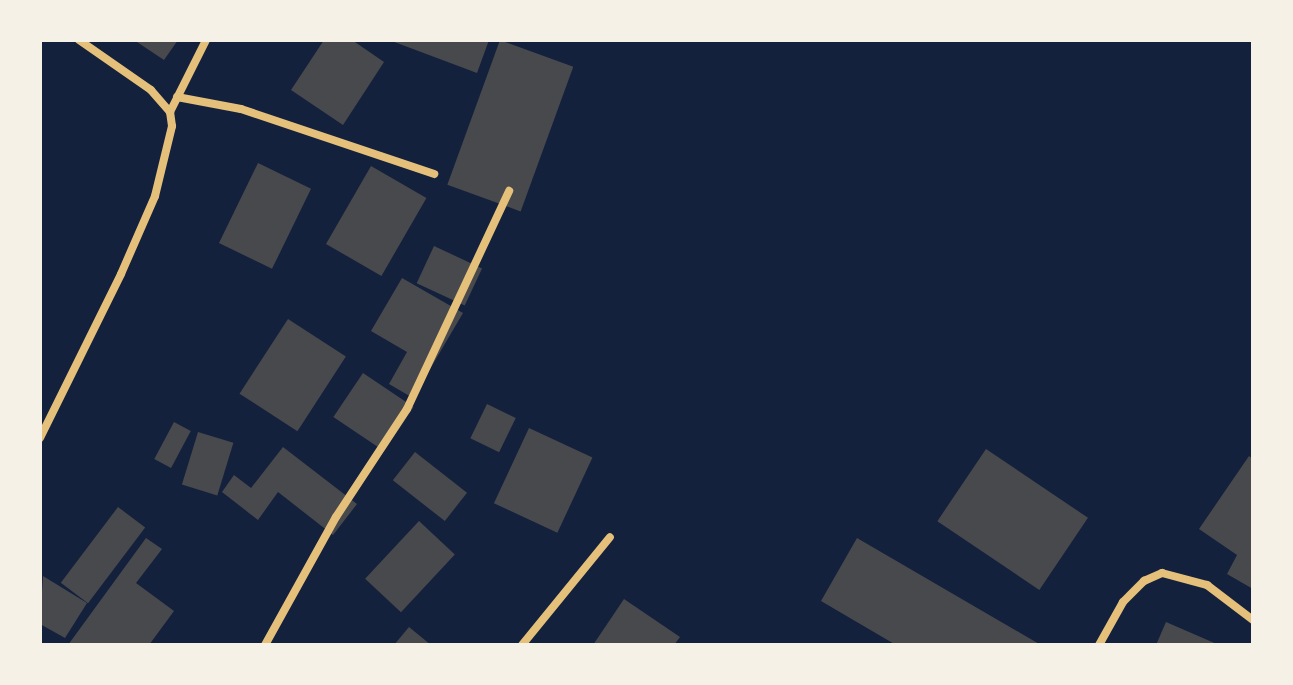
<!DOCTYPE html>
<html>
<head>
<meta charset="utf-8">
<style>
	body { margin:0 }
	#map { position:relative; width:1293px; height:685px; overflow:hidden; background:#14213d; font-family:"PT Sans Narrow",sans-serif }
	div>[style] { position:absolute }
	.building>* { inset:0; background:#48494c; transform-origin:0 0 }
	.minor>* { height:8px; margin:-4px; padding:0 4px; transform-origin:4px; border-radius:4px; background:#e5c07b }
	span { translate:-50% -50%; white-space:nowrap; text-align:center; line-height:1.15; -webkit-text-stroke:6px #f6f1e7; paint-order:stroke }
	.frame { position:absolute; inset:0; border:42px solid #f6f1e7; pointer-events:none }
</style>
</head>
<body>
<div id="map">
	<div class="building">
		<div style="clip-path:polygon(134px 40px,178px 40px,164px 60px)"></div>
		<div style="clip-path:polygon(324px 40px,352px 40px,384px 62px,343px 125px,291px 90px)"></div>
		<div style="clip-path:polygon(389px 40px,489px 40px,477px 73px)"></div>
		<div style="left:500px;top:40px;width:78px;height:154px;rotate:20deg"></div>
		<div style="left:258px;top:163px;width:59px;height:89px;rotate:26deg"></div>
		<div style="left:371px;top:166px;width:64px;height:90px;rotate:30deg"></div>
		<div style="left:434px;top:246px;width:53px;height:41px;rotate:25deg"></div>
		<div style="clip-path:polygon(402px 278px,463px 313px,413px 398px,389px 384px,407px 352px,371px 331px)"></div>
		<div style="left:288px;top:319px;width:69px;height:89px;rotate:33deg"></div>
		<div style="left:363px;top:373px;width:61px;height:53px;rotate:34deg"></div>
		<div style="left:487px;top:404px;width:32px;height:38px;rotate:26deg"></div>
		<div style="left:174px;top:422px;width:19px;height:42px;rotate:28deg"></div>
		<div style="left:529px;top:428px;width:70px;height:83px;rotate:25deg"></div>
		<div style="left:198px;top:432px;width:37px;height:55px;rotate:17deg"></div>
		<div style="clip-path:polygon(283px 447px,357px 504px,333px 535px,278px 492px,258px 520px,222px 492px,234px 475px,251px 488px)"></div>
		<div style="left:986px;top:449px;width:123px;height:87px;rotate:34deg"></div>
		<div style="left:415px;top:452px;width:66px;height:36px;rotate:38deg"></div>
		<div style="clip-path:polygon(1249px 456px,1253px 459px,1253px 589px,1227px 574px,1237px 555px,1199px 529px)"></div>
		<div style="left:118px;top:507px;width:34px;height:95px;rotate:37deg"></div>
		<div style="left:419px;top:521px;width:49px;height:79px;rotate:43deg"></div>
		<div style="clip-path:polygon(146px 538px,162px 549px,136px 583px,174px 611px,149px 645px,68px 645px)"></div>
		<div style="clip-path:polygon(857px 538px,1041px 645px,896px 645px,821px 601px)"></div>
		<div style="clip-path:polygon(43px 576px,87px 603px,65px 638px,40px 624px)"></div>
		<div style="clip-path:polygon(624px 599px,680px 637px,674px 645px,593px 645px)"></div>
		<div style="clip-path:polygon(1166px 622px,1219px 645px,1156px 645px)"></div>
		<div style="clip-path:polygon(409px 627px,431px 645px,394px 645px)"></div>
	</div>
	<div class="minor">
		<div style="left:177px;top:97px;width:65px;rotate:10.6deg"></div>
		<div style="left:241px;top:109px;width:204px;rotate:18.6deg"></div>
		<div style="left:170px;top:112px;width:80px;rotate:-63.4deg"></div>
		<div style="left:40px;top:438px;width:183px;rotate:-63.7deg"></div>
		<div style="left:121px;top:274px;width:85px;rotate:-66.4deg"></div>
		<div style="left:155px;top:196px;width:72px;rotate:-76.3deg"></div>
		<div style="left:172px;top:126px;width:14px;rotate:-98deg"></div>
		<div style="left:170px;top:112px;width:29px;rotate:-131deg"></div>
		<div style="left:151px;top:90px;width:88px;rotate:-145.2deg"></div>
		<div style="left:265px;top:645px;width:146px;rotate:-61deg"></div>
		<div style="left:336px;top:517px;width:129px;rotate:-56.7deg"></div>
		<div style="left:407px;top:409px;width:241px;rotate:-64.9deg"></div>
		<div style="left:522px;top:645px;width:139px;rotate:-50.8deg"></div>
		<div style="left:1099px;top:645px;width:49px;rotate:-60.8deg"></div>
		<div style="left:1123px;top:602px;width:30px;rotate:-45deg"></div>
		<div style="left:1144px;top:581px;width:20px;rotate:-24deg"></div>
		<div style="left:1162px;top:573px;width:47px;rotate:14.9deg"></div>
		<div style="left:1207px;top:585px;width:58px;rotate:37.3deg"></div>
	</div>
	<div class="frame"></div>
</div>
</body>
</html>
